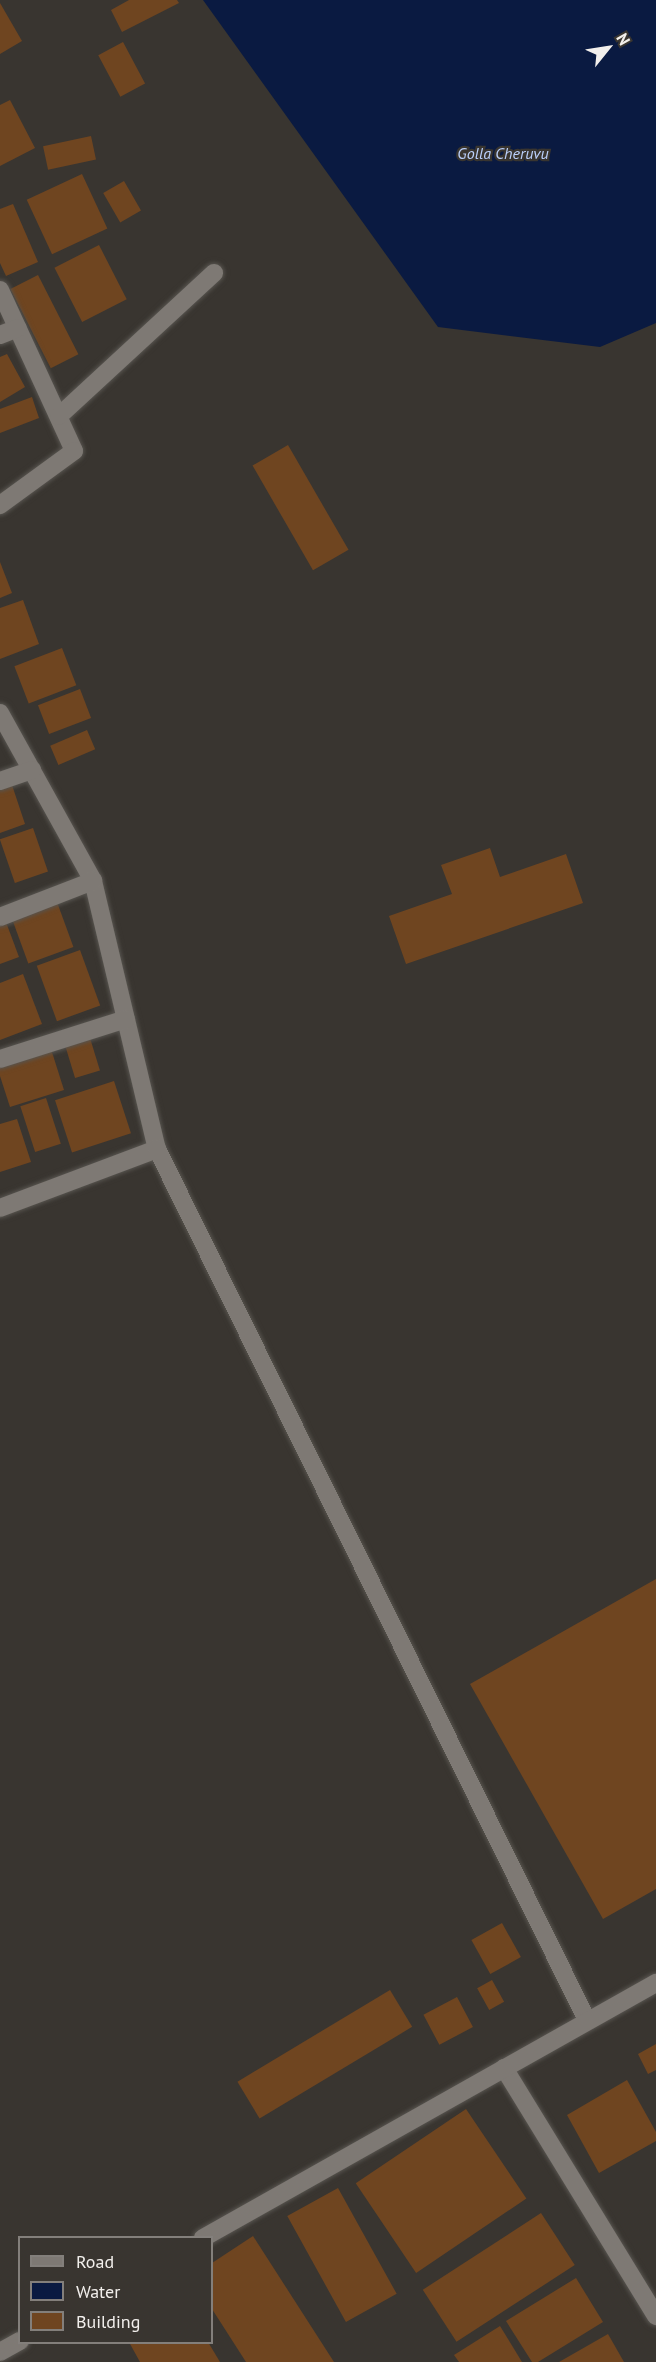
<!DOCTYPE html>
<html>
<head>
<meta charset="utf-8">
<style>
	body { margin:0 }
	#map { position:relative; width:656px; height:2362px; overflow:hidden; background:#393530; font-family:"PT Sans",sans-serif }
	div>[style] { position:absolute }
	.water>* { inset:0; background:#0a1a41 }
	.building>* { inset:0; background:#6f4520; transform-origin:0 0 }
	.roads { filter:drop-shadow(0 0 2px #57544f) drop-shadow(0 0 2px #57544f) }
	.minor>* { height:18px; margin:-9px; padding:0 9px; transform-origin:9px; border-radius:9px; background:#7e7974 }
	.tertiary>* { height:18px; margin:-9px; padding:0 9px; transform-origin:9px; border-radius:9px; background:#7e7974 }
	span { translate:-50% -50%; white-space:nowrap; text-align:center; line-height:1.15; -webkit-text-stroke:4.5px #393530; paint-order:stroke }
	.water-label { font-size:16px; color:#bbd0fb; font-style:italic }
	.legend { position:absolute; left:18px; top:2236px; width:195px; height:108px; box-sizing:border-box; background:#393530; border:2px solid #837f7b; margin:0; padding:8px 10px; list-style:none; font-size:18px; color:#f2efec }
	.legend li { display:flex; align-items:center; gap:12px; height:30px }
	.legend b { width:30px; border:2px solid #837f7b }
	.north { position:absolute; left:578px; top:18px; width:60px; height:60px; -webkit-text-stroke:4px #393530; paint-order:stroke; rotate:60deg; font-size:16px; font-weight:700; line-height:24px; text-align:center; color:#f2efec }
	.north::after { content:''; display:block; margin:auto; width:21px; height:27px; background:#f2efec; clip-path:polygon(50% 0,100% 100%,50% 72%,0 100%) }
</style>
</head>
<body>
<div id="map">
	<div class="water">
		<div style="clip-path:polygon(203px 0,656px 0,656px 323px,600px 347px,438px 327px)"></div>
	</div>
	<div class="building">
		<div style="clip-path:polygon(129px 0,177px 0,179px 3px,122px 32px,111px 10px)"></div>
		<div style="clip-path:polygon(0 3px,22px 41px,0 54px)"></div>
		<div style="left:123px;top:42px;width:47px;height:28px;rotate:62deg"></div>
		<div style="clip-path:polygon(10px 100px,35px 148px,0 166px,0 105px)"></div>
		<div style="left:91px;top:136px;width:24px;height:49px;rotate:78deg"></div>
		<div style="left:82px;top:174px;width:60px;height:61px;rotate:65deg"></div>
		<div style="left:124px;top:181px;width:34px;height:24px;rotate:60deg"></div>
		<div style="clip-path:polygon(13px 204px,38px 262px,6px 276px,0 263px,0 209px)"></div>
		<div style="left:99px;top:245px;width:61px;height:50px;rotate:63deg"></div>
		<div style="left:38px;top:275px;width:89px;height:31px;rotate:63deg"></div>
		<div style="clip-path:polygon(7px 354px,25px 387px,0 402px,0 357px)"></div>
		<div style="clip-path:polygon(32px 397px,39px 418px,0 433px,0 409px)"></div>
		<div style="left:288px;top:445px;width:121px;height:41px;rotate:60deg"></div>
		<div style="clip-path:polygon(0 562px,12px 593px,0 598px)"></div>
		<div style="clip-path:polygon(23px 600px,39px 644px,0 659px,0 608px)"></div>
		<div style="left:62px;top:648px;width:40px;height:51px;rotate:69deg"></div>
		<div style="left:80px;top:689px;width:31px;height:45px;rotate:69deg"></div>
		<div style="left:87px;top:730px;width:21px;height:40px;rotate:67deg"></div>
		<div style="clip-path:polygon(12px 785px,25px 824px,0 833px,0 789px)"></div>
		<div style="left:33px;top:828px;width:46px;height:35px;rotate:71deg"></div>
		<div style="clip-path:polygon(490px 848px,500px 877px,566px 854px,583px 903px,406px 964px,389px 916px,452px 894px,441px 865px)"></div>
		<div style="left:57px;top:902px;width:48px;height:48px;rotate:70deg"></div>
		<div style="clip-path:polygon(3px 914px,19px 957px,0 964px,0 915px)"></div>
		<div style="left:80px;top:950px;width:59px;height:46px;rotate:70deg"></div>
		<div style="clip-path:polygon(23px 974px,42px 1024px,0 1040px,0 983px)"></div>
		<div style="left:90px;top:1038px;width:34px;height:26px;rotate:73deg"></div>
		<div style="clip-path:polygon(51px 1049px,64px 1090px,10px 1107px,0 1076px,0 1065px)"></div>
		<div style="left:114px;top:1081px;width:55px;height:62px;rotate:72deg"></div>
		<div style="left:46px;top:1098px;width:48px;height:27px;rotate:72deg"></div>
		<div style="clip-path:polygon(17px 1119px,31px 1162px,0 1172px,0 1124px)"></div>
		<div style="clip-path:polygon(656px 1579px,656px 1889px,603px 1919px,470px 1684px)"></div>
		<div style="left:502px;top:1923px;width:39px;height:35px;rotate:61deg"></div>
		<div style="left:492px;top:1980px;width:25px;height:17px;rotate:61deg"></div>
		<div style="left:390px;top:1990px;width:43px;height:178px;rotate:59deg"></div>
		<div style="left:457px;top:1997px;width:34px;height:38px;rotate:62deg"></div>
		<div style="clip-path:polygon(656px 2044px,656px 2070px,648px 2074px,638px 2054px)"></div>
		<div style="clip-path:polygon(627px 2080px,656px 2132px,656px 2141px,599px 2173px,567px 2115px)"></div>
		<div style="left:466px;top:2109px;width:108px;height:133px;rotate:56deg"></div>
		<div style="left:338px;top:2188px;width:121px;height:58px;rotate:61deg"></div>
		<div style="left:541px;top:2213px;width:62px;height:141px;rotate:57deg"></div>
		<div style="clip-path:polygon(253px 2236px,334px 2362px,246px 2362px,212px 2309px,212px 2263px)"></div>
		<div style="clip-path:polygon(576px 2278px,603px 2322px,538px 2362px,532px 2362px,506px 2321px)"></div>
		<div style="clip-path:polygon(500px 2326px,522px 2362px,459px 2362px,454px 2355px)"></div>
		<div style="clip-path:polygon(608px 2334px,624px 2362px,559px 2362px)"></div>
		<div style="clip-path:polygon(129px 2342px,208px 2342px,220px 2362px,140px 2362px)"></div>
	</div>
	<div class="roads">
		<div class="minor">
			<div style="left:0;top:290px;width:177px;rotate:65.3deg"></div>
			<div style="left:74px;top:451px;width:92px;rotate:143.9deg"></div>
			<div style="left:0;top:335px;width:19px;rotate:-21deg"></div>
			<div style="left:59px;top:416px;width:211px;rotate:-42.7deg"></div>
			<div style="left:0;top:713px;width:192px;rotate:61deg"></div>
			<div style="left:93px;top:881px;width:276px;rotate:76.6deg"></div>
			<div style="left:0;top:781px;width:34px;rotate:-19deg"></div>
			<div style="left:0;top:917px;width:100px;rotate:-21.2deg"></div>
			<div style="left:0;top:1059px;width:132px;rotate:-17.6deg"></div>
			<div style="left:0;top:1208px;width:168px;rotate:-20.6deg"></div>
			<div style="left:157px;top:1149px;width:971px;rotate:63.73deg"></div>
			<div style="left:504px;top:2068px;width:291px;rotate:58.5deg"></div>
		</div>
		<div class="tertiary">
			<div style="left:203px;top:2238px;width:520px;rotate:-29.38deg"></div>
			<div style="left:0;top:2352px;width:23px;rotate:-29deg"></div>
		</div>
	</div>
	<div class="water-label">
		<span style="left:503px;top:153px">Golla Cheruvu</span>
	</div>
	<ul class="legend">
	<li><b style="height:8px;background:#7e7974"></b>Road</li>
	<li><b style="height:16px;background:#0a1a41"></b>Water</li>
	<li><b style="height:16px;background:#6f4520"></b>Building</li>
	</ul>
	<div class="north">N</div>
</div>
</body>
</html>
